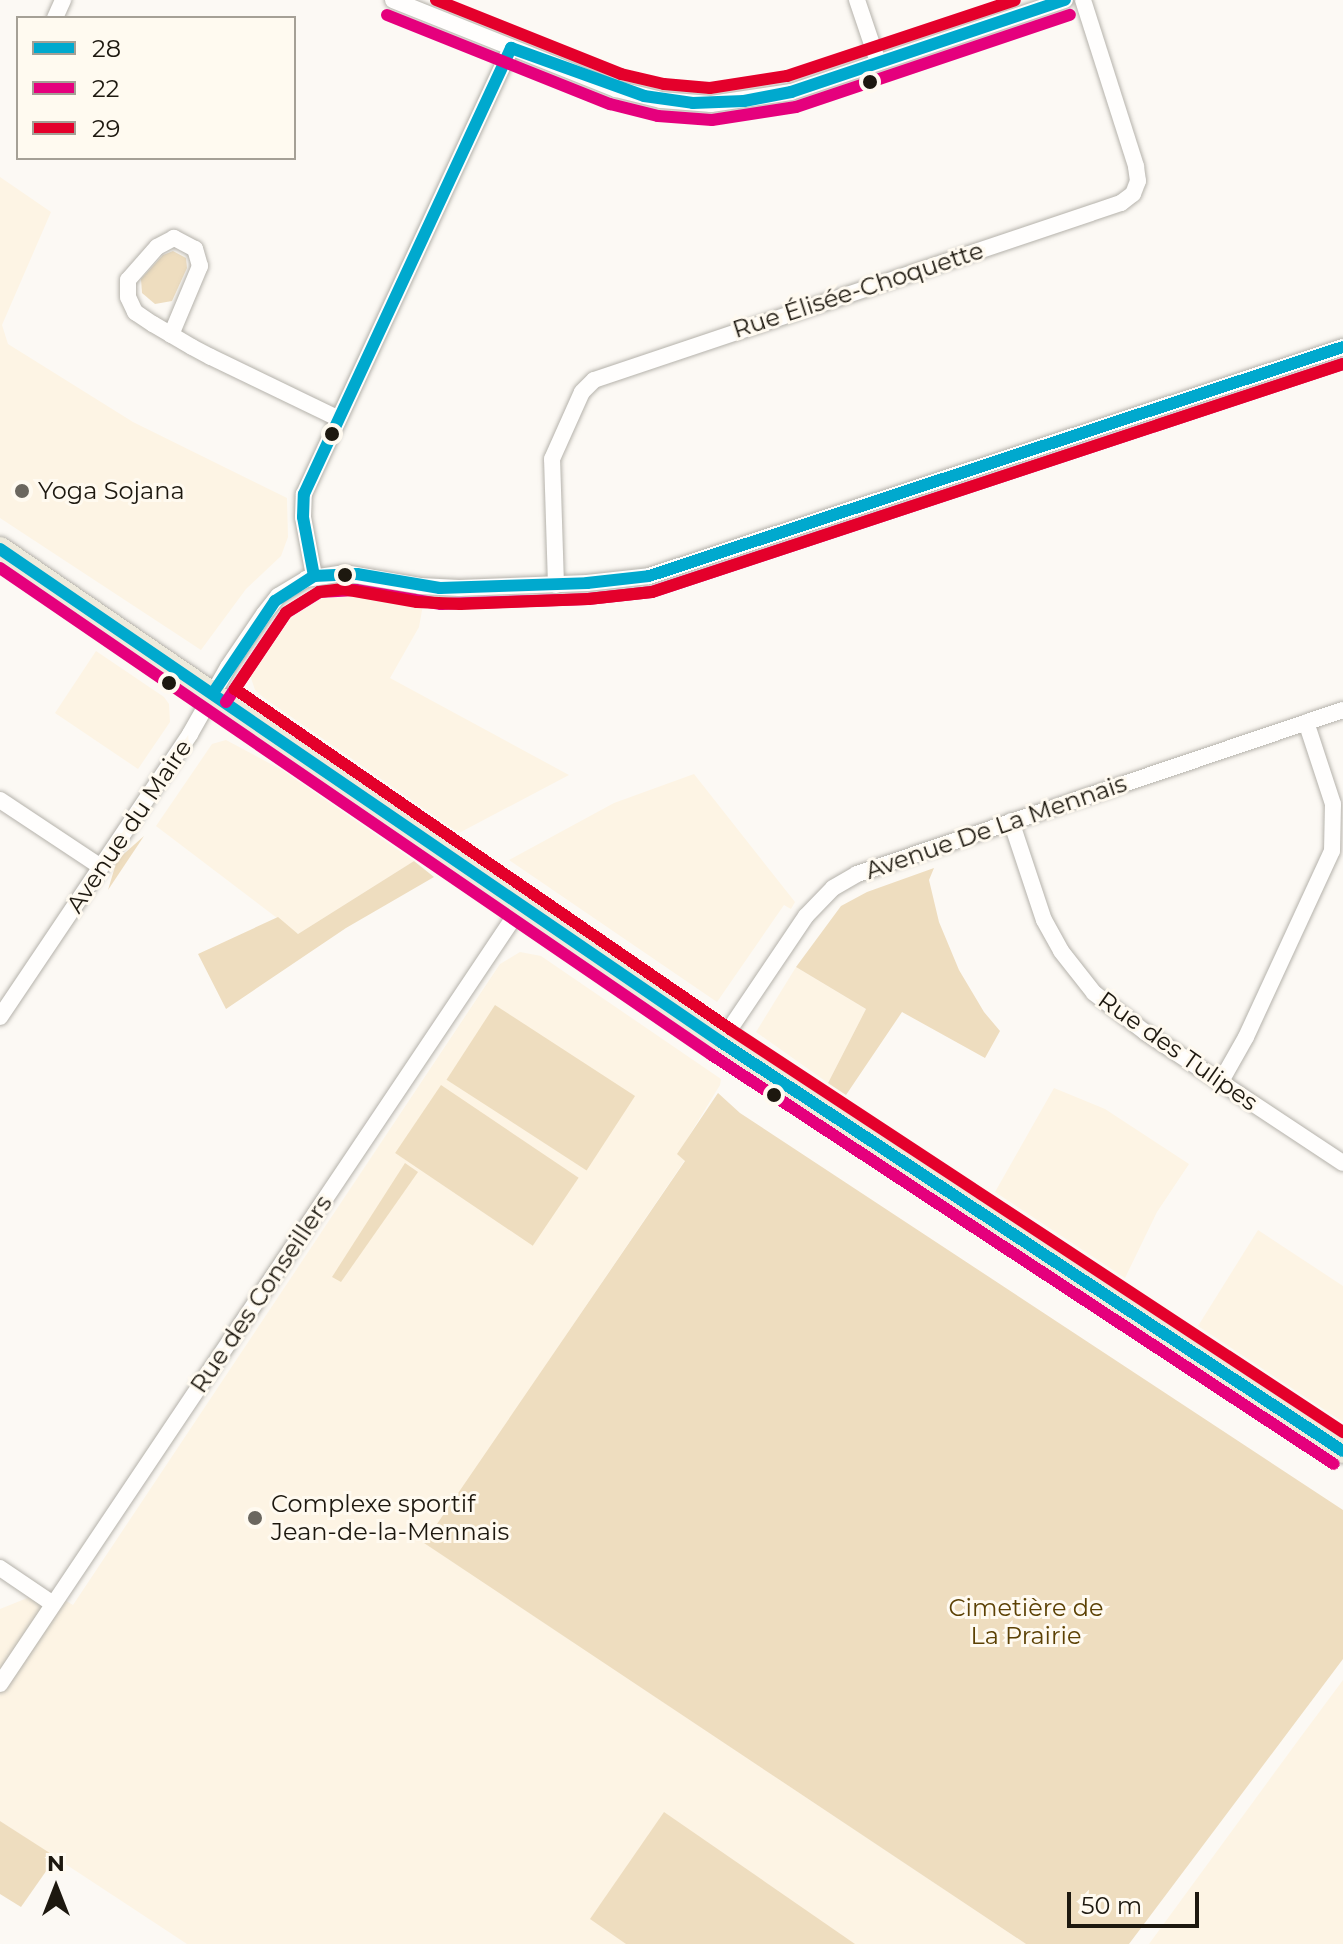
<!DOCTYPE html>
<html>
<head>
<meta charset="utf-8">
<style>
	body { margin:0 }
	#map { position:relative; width:1343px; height:1944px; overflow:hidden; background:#fcf9f4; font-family:Montserrat,sans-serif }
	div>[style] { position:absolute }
	.built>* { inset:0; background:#fdf4e4 }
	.green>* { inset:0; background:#eeddbf; transform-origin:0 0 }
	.roads { filter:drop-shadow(0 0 2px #b5b2ab) drop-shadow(0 0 2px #b5b2ab) }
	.street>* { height:16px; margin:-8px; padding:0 8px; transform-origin:8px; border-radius:8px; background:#fffefd }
	.primary>* { height:24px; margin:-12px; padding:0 12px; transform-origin:12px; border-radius:12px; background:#eeeadc }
	.bus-1>* { height:12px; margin:-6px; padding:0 6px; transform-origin:6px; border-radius:6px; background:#00a9ce }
	.bus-2>* { height:12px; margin:-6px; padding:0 6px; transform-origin:6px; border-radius:6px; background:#e5007d }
	.bus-3>* { height:12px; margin:-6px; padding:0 6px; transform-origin:6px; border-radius:6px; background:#e4002b }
	.dots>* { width:22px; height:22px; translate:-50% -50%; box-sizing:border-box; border:4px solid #fffaf0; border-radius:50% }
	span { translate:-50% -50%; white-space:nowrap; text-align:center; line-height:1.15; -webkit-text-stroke:6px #fffaf0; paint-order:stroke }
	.street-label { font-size:24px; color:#1d180f }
	.poi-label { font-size:24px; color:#1d180f }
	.left { translate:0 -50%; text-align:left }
	.park-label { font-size:24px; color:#5c4104 }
	.legend { position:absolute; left:16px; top:16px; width:280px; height:144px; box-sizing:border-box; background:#fffaf0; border:2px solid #a5a096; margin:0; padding:10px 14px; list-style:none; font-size:24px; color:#1d180f }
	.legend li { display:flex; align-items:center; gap:16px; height:40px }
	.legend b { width:40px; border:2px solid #a5a096 }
	.north { position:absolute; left:16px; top:1848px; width:80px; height:80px; -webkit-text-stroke:6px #fffaf0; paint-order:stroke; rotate:0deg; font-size:22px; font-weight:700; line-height:32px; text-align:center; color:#1d180f }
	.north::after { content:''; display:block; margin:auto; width:28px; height:36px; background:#1d180f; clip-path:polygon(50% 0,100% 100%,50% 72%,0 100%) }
	.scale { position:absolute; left:1067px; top:1892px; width:132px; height:36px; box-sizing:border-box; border:4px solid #1d180f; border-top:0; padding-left:10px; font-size:24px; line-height:28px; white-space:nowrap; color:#1d180f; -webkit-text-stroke:6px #fffaf0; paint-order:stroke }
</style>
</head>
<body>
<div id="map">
	<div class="built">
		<div style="clip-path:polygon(0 177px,51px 212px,2px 325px,8px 344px,133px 422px,287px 498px,288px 537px,281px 556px,246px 589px,201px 650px,0 518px)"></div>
		<div style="clip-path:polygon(340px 591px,423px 605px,419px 627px,390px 678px,569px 775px,459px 833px,264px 698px,255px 690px,250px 675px,277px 627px,307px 600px)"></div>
		<div style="clip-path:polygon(96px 651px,164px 697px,169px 704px,170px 722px,138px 769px,55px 713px)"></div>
		<div style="clip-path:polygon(226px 740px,282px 770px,414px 861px,298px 934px,156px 826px,212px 744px)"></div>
		<div style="clip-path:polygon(694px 774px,795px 902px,791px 909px,784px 905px,717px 1002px,509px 860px,614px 803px)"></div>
		<div style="clip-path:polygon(520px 952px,541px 956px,721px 1079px,720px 1085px,678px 1154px,685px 1160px,425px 1543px,1026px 1944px,187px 1944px,0 1821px,0 1609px,47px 1590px,73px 1605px,500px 964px)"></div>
		<div style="clip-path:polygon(796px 967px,866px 1009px,828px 1083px,756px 1032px)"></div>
		<div style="clip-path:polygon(1054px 1088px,1105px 1109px,1189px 1164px,1157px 1212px,1125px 1278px,995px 1192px)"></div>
		<div style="clip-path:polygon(1258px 1230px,1343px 1286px,1343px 1422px,1198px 1326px)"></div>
		<div style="clip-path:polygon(1343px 1680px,1343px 1944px,1149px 1944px,1297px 1742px)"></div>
	</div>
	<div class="green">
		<div style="clip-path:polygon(173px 251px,186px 258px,187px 268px,172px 301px,155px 304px,142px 293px,141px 279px,163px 255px)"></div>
		<div style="clip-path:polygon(144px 836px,108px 890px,117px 860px)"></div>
		<div style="clip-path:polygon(414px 861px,434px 877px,346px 928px,226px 1009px,198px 954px,278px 917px,298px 934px)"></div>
		<div style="clip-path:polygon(934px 868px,929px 880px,939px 922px,959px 970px,984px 1012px,1000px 1031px,985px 1058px,902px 1012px,846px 1095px,828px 1083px,866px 1009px,796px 967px,841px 906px,867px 892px)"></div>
		<div style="left:495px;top:1005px;width:167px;height:89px;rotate:33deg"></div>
		<div style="left:441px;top:1085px;width:166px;height:82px;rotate:34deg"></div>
		<div style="clip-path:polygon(718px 1093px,740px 1113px,1343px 1510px,1343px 1659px,1129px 1944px,1026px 1944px,424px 1543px,685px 1161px,677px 1154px)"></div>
		<div style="clip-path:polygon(405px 1163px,418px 1172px,341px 1282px,332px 1277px)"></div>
		<div style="clip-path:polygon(664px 1812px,855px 1944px,626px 1944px,590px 1919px)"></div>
		<div style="clip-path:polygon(0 1821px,56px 1857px,21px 1907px,0 1894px)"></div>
	</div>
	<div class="roads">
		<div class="street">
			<div style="left:393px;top:0;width:240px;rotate:21.8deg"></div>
			<div style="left:616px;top:89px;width:46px;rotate:13.7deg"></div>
			<div style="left:661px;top:100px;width:50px;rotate:4.6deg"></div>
			<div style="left:711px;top:104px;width:81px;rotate:-8.5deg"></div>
			<div style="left:791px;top:92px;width:289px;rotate:-18.6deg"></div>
			<div style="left:857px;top:0;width:65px;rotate:71.3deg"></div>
			<div style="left:55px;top:18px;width:20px;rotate:-66deg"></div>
			<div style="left:171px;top:335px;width:75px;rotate:-67.2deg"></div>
			<div style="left:200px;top:266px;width:18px;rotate:-106deg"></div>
			<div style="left:195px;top:249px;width:24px;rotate:-152deg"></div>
			<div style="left:174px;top:238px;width:19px;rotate:152deg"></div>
			<div style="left:157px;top:247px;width:44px;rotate:131.3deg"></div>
			<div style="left:128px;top:280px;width:17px;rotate:90deg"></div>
			<div style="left:128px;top:297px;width:17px;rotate:65deg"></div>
			<div style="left:135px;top:312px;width:22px;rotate:34deg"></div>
			<div style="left:153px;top:324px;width:45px;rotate:30.5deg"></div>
			<div style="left:192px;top:347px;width:21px;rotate:28deg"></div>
			<div style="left:211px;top:357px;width:140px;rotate:25.8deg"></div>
			<div style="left:314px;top:576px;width:60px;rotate:-100.6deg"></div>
			<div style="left:303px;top:517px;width:23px;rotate:-88deg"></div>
			<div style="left:304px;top:494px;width:492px;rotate:-65.1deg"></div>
			<div style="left:556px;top:585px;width:126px;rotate:-91.8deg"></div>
			<div style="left:552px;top:459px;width:73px;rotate:-65.9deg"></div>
			<div style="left:582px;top:392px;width:17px;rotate:-45deg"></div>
			<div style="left:594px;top:380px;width:556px;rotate:-18.57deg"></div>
			<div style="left:1121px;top:203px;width:15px;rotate:-37deg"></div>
			<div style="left:1133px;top:194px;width:14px;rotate:-69deg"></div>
			<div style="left:1138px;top:181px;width:15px;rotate:-98deg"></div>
			<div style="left:1136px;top:166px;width:174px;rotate:-107.7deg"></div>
			<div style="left:0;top:800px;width:121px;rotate:33.6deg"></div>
			<div style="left:1011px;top:821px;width:104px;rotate:71.6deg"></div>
			<div style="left:1044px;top:920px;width:35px;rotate:61deg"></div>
			<div style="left:1061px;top:951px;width:53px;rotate:51.8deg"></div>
			<div style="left:1094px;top:993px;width:64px;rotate:37.4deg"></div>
			<div style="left:1145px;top:1032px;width:237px;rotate:33.5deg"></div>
			<div style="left:0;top:1017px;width:341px;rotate:-56.1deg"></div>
			<div style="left:190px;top:734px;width:77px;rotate:-60.4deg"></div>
			<div style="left:228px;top:667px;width:64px;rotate:-55.8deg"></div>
			<div style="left:264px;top:614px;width:23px;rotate:-52deg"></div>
			<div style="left:278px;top:596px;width:33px;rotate:-31deg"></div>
			<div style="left:306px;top:579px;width:38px;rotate:-9deg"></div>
			<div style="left:344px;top:573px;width:77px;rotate:9.7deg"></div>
			<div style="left:420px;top:586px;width:39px;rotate:3deg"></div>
			<div style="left:459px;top:588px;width:128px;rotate:-2.2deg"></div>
			<div style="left:587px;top:583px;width:62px;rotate:-6.4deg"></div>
			<div style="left:649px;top:576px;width:731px;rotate:-18.26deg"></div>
			<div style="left:721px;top:1042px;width:152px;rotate:-56deg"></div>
			<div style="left:806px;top:916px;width:39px;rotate:-46deg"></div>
			<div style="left:833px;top:888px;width:28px;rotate:-30deg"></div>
			<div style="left:857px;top:874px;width:513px;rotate:-18.65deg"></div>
			<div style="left:1220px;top:1083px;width:53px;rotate:-60.5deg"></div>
			<div style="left:1246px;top:1037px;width:205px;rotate:-65.2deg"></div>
			<div style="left:1332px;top:851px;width:47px;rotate:-88.8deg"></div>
			<div style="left:1333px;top:804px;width:86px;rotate:-108.2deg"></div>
			<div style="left:0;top:1568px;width:64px;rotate:34.2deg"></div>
			<div style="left:0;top:1684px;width:938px;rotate:-56.17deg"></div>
		</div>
		<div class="primary">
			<div style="left:0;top:549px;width:873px;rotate:34.36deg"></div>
			<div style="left:721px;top:1042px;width:744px;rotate:33.33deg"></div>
		</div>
	</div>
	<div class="bus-1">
		<div style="left:0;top:549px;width:873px;rotate:34.36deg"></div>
		<div style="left:721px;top:1042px;width:744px;rotate:33.33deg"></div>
		<div style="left:314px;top:576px;width:60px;rotate:-100.6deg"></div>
		<div style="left:303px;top:517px;width:23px;rotate:-88deg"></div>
		<div style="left:304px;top:494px;width:492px;rotate:-65.1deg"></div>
		<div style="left:511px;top:48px;width:141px;rotate:19.8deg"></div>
		<div style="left:644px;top:96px;width:49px;rotate:8.1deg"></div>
		<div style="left:693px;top:103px;width:51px;rotate:-2.2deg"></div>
		<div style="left:744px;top:101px;width:48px;rotate:-10.8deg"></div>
		<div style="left:791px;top:92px;width:289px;rotate:-18.6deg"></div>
		<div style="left:213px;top:693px;width:111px;rotate:-56deg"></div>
		<div style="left:275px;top:601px;width:46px;rotate:-32.7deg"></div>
		<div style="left:314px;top:576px;width:43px;rotate:-2.7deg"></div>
		<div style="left:357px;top:574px;width:84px;rotate:9.6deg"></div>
		<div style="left:440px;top:588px;width:147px;rotate:-1.9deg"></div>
		<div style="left:587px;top:583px;width:62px;rotate:-6.4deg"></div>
		<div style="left:649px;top:576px;width:731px;rotate:-18.26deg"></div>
	</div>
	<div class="bus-2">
		<div style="left:387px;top:15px;width:240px;rotate:21.8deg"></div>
		<div style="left:610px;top:104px;width:49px;rotate:14deg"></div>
		<div style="left:658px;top:116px;width:54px;rotate:4.2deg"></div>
		<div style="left:712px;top:120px;width:85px;rotate:-8.8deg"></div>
		<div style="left:796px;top:107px;width:289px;rotate:-18.6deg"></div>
		<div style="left:0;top:568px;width:863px;rotate:34.37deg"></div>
		<div style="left:712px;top:1055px;width:744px;rotate:33.33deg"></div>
		<div style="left:226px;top:702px;width:107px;rotate:-56deg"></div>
		<div style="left:286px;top:613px;width:39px;rotate:-32deg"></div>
		<div style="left:319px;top:592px;width:37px;rotate:-3deg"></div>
		<div style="left:356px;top:590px;width:86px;rotate:9.4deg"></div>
		<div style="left:441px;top:604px;width:147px;rotate:-1.9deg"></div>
		<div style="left:588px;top:599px;width:64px;rotate:-6.2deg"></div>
		<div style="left:652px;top:592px;width:728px;rotate:-18.26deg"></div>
	</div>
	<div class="bus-3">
		<div style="left:436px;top:0;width:199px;rotate:21.8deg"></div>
		<div style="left:621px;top:74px;width:44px;rotate:13.1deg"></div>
		<div style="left:664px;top:84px;width:46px;rotate:5deg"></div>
		<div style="left:710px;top:88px;width:78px;rotate:-8.9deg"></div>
		<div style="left:787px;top:76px;width:240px;rotate:-18.4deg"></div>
		<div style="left:1343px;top:364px;width:728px;rotate:161.74deg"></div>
		<div style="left:652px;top:592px;width:64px;rotate:173.8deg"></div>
		<div style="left:588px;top:599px;width:128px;rotate:177.8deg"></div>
		<div style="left:460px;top:604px;width:43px;rotate:-177.3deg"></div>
		<div style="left:417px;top:602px;width:75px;rotate:-170deg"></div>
		<div style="left:343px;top:589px;width:24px;rotate:173deg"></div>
		<div style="left:319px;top:592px;width:39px;rotate:148deg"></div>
		<div style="left:286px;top:613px;width:92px;rotate:123.9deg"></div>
		<div style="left:235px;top:689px;width:601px;rotate:34.48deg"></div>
		<div style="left:730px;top:1029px;width:734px;rotate:33.32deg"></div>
	</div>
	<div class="dots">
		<div style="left:870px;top:82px;background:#1d180f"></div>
		<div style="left:332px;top:434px;background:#1d180f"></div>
		<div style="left:22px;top:491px;background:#6b675f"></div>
		<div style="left:345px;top:575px;background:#1d180f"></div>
		<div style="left:169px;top:683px;background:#1d180f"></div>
		<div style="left:774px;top:1095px;background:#1d180f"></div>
		<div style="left:255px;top:1518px;background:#6b675f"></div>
	</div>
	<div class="street-label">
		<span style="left:858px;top:290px;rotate:-18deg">Rue Élisée-Choquette</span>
		<span style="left:129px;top:826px;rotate:-56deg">Avenue du Maire</span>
		<span style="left:996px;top:827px;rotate:-19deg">Avenue De La Mennais</span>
		<span style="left:1178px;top:1051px;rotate:35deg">Rue des Tulipes</span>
		<span style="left:261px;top:1294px;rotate:-56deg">Rue des Conseillers</span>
	</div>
	<div class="poi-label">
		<span class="left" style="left:38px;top:491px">Yoga Sojana</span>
		<span class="left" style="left:271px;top:1518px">Complexe sportif<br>Jean-de-la-Mennais</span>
	</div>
	<div class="park-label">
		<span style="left:1026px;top:1622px">Cimetière de<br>La Prairie</span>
	</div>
	<ul class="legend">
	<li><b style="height:10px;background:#00a9ce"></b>28</li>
	<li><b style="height:10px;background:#e5007d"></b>22</li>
	<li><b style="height:10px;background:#e4002b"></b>29</li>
	</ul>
	<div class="north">N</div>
	<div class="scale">50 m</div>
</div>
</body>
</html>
